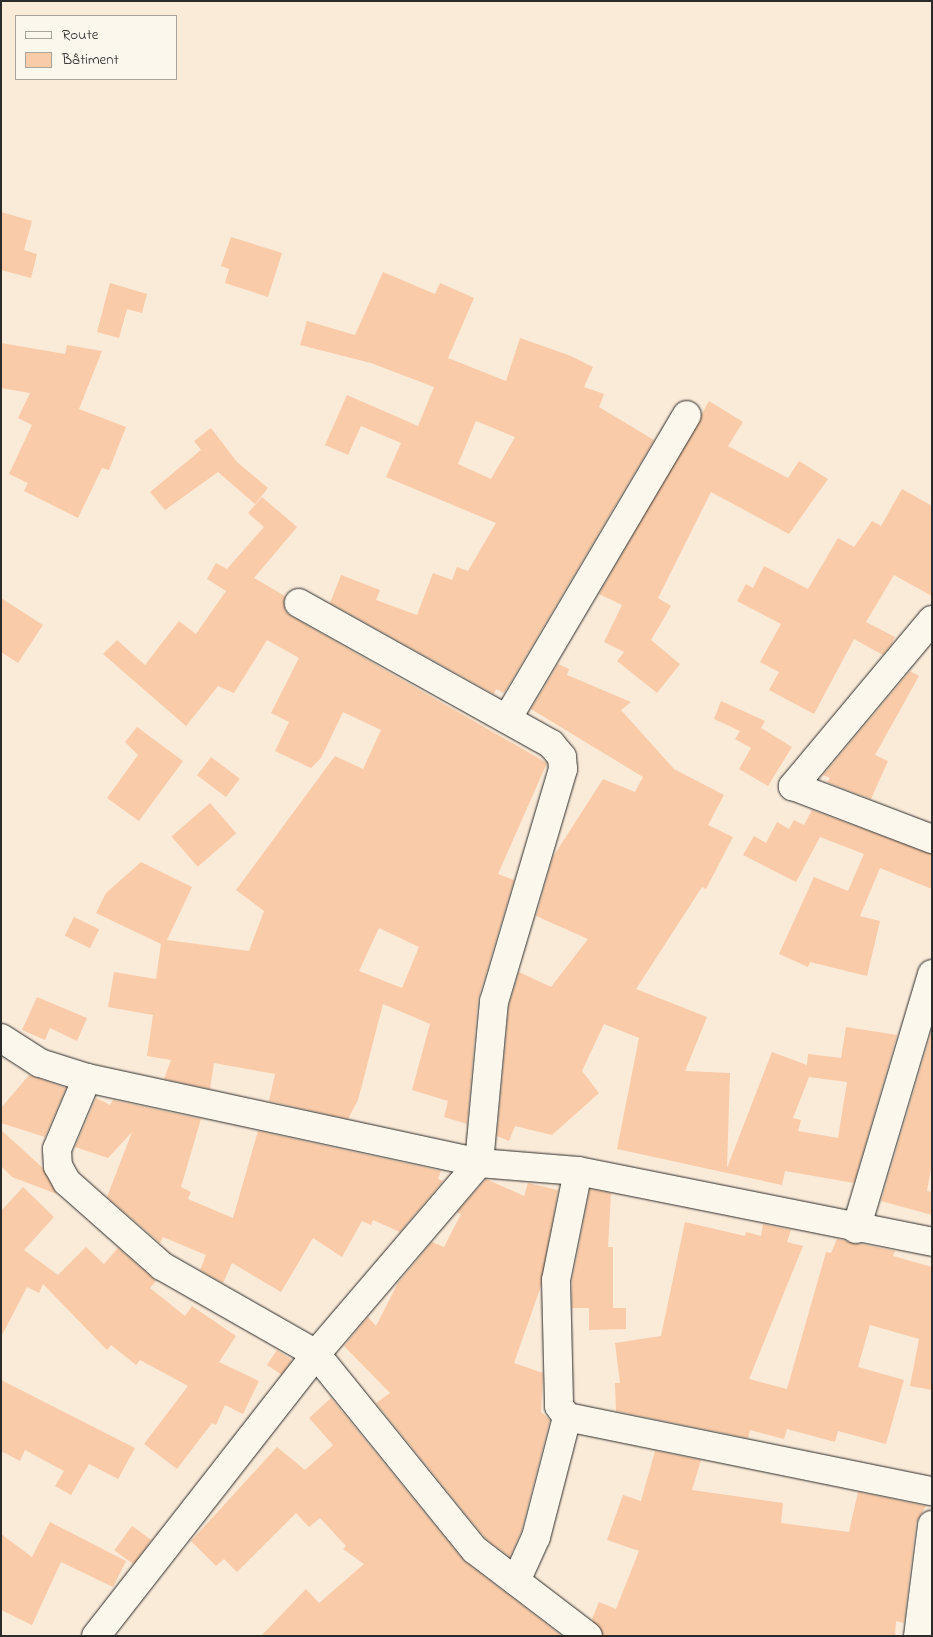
<!DOCTYPE html>
<html>
<head>
<meta charset="utf-8">
<style>
	body { margin:0 }
	#map { position:relative; width:933px; height:1637px; overflow:hidden; background:#faead8; font-family:"Indie Flower",sans-serif }
	div>[style] { position:absolute }
	.building>* { inset:0; background:#f9cba8; transform-origin:0 0 }
	.roads { filter:drop-shadow(0 0 1px #2b2b2b) drop-shadow(0 0 1px #2b2b2b) }
	.minor>* { height:28px; margin:-14px; padding:0 14px; transform-origin:14px; border-radius:14px; background:#fbf7ec }
	span { translate:-50% -50%; white-space:nowrap; text-align:center; line-height:1.15; -webkit-text-stroke:5px #fbf7ec; paint-order:stroke }
	.frame { position:absolute; inset:0; border:2px solid #2b2b2b; pointer-events:none }
	.legend { position:absolute; left:15px; top:15px; width:162px; height:65px; box-sizing:border-box; background:#fbf7ec; border:1px solid #a8a59f; margin:0; padding:6px 9px; list-style:none; font-size:15px; color:#2b2b2b }
	.legend li { display:flex; align-items:center; gap:10px; height:25px }
	.legend b { width:25px; border:1px solid #a8a59f }
</style>
</head>
<body>
<div id="map">
	<div class="building">
		<div style="clip-path:polygon(1px 212px,32px 221px,24px 250px,37px 254px,31px 278px,1px 270px)"></div>
		<div style="clip-path:polygon(231px 237px,282px 253px,268px 297px,225px 283px,229px 269px,221px 266px)"></div>
		<div style="clip-path:polygon(evenodd,383px 272px,435px 294px,440px 283px,474px 298px,448px 358px,506px 381px,520px 338px,571px 356px,593px 367px,584px 387px,604px 394px,599px 407px,654px 440px,504px 693px,496px 689px,494px 694px,330px 603px,341px 575px,380px 590px,376px 600px,417px 615px,433px 573px,452px 580px,457px 567px,468px 571px,496px 523px,386px 477px,401px 443px,361px 426px,348px 455px,325px 445px,347px 395px,418px 426px,434px 387px,371px 363px,300px 345px,307px 321px,355px 335px,383px 272px,476px 421px,515px 437px,491px 479px,458px 464px,476px 421px)"></div>
		<div style="clip-path:polygon(110px 283px,147px 294px,142px 313px,127px 309px,119px 338px,97px 332px)"></div>
		<div style="clip-path:polygon(1px 343px,65px 354px,67px 345px,102px 351px,79px 409px,126px 427px,109px 470px,102px 468px,78px 518px,24px 491px,28px 483px,9px 474px,32px 425px,18px 418px,30px 393px,1px 388px)"></div>
		<div style="clip-path:polygon(709px 401px,743px 422px,728px 446px,788px 478px,799px 461px,828px 479px,789px 534px,711px 492px,658px 598px,671px 606px,651px 640px,680px 664px,657px 693px,617px 661px,624px 652px,604px 642px,622px 605px,599px 594px)"></div>
		<div style="clip-path:polygon(211px 428px,237px 462px,268px 488px,255px 504px,218px 472px,165px 510px,150px 492px,201px 450px,194px 441px)"></div>
		<div style="clip-path:polygon(902px 489px,932px 506px,932px 596px,894px 575px,866px 622px,895px 637px,892px 644px,883px 655px,854px 639px,814px 714px,769px 690px,779px 672px,760px 662px,781px 624px,737px 601px,746px 584px,753px 588px,764px 566px,808px 589px,838px 538px,854px 547px,872px 521px,881px 526px)"></div>
		<div style="clip-path:polygon(evenodd,262px 497px,297px 527px,254px 578px,285px 596px,285px 611px,291px 616px,547px 763px,498px 874px,514px 880px,478px 1000px,467px 1124px,444px 1117px,448px 1101px,412px 1090px,430px 1024px,383px 1004px,358px 1100px,348px 1119px,269px 1101px,275px 1074px,214px 1063px,210px 1089px,164px 1079px,171px 1060px,147px 1056px,153px 1015px,108px 1007px,114px 972px,156px 979px,161px 944px,96px 913px,106px 893px,141px 862px,192px 887px,167px 940px,249px 951px,264px 911px,236px 890px,335px 756px,363px 769px,381px 730px,343px 712px,321px 758px,311px 768px,275px 751px,289px 722px,271px 713px,299px 658px,267px 640px,234px 693px,218px 686px,186px 726px,103px 654px,117px 640px,145px 665px,179px 621px,196px 634px,226px 591px,207px 579px,216px 563px,227px 569px,264px 527px,248px 513px,262px 497px,379px 928px,419px 947px,402px 988px,359px 971px,379px 928px)"></div>
		<div style="clip-path:polygon(1px 598px,43px 625px,18px 663px,1px 652px)"></div>
		<div style="clip-path:polygon(evenodd,558px 664px,569px 669px,567px 675px,631px 702px,621px 710px,674px 769px,724px 795px,708px 825px,733px 837px,706px 889px,702px 887px,636px 989px,707px 1017px,685px 1071px,730px 1073px,727px 1168px,772px 1052px,807px 1065px,808px 1054px,841px 1058px,846px 1027px,897px 1035px,854px 1183px,785px 1171px,782px 1185px,617px 1149px,639px 1038px,604px 1024px,582px 1071px,599px 1093px,552px 1135px,515px 1126px,509px 1141px,497px 1136px,509px 1005px,519px 972px,551px 987px,588px 939px,536px 916px,553px 857px,603px 779px,635px 792px,643px 777px,531px 709px,558px 664px,809px 1077px,847px 1082px,838px 1138px,798px 1131px,801px 1120px,793px 1118px,809px 1077px)"></div>
		<div style="clip-path:polygon(910px 671px,919px 676px,875px 755px,888px 761px,871px 799px,827px 782px,830px 778px,823px 775px)"></div>
		<div style="clip-path:polygon(721px 701px,765px 721px,761px 728px,792px 747px,768px 786px,739px 769px,751px 748px,735px 739px,740px 731px,714px 719px)"></div>
		<div style="clip-path:polygon(137px 727px,183px 761px,139px 821px,107px 798px,138px 755px,125px 742px)"></div>
		<div style="left:211px;top:757px;width:36px;height:23px;rotate:37deg"></div>
		<div style="left:210px;top:803px;width:40px;height:51px;rotate:49deg"></div>
		<div style="clip-path:polygon(812px 810px,932px 854px,932px 889px,880px 868px,860px 916px,880px 921px,867px 976px,810px 962px,808px 967px,779px 954px,814px 877px,848px 891px,864px 854px,820px 837px,796px 882px,743px 855px,754px 836px,766px 843px,777px 822px,789px 829px,794px 820px,804px 825px)"></div>
		<div style="left:74px;top:917px;width:28px;height:21px;rotate:26deg"></div>
		<div style="clip-path:polygon(37px 997px,87px 1018px,77px 1041px,50px 1028px,45px 1040px,22px 1030px)"></div>
		<div style="clip-path:polygon(932px 1030px,932px 1163px,927px 1191px,932px 1192px,932px 1215px,881px 1201px)"></div>
		<div style="clip-path:polygon(29px 1075px,66px 1088px,45px 1137px,1px 1123px,1px 1108px)"></div>
		<div style="clip-path:polygon(96px 1098px,110px 1105px,113px 1100px,201px 1119px,181px 1187px,191px 1192px,188px 1199px,233px 1218px,258px 1131px,441px 1171px,438px 1179px,443px 1181px,400px 1232px,373px 1220px,371px 1225px,362px 1221px,342px 1257px,313px 1238px,281px 1292px,232px 1263px,223px 1283px,200px 1270px,206px 1255px,163px 1237px,160px 1243px,107px 1197px,132px 1132px,108px 1158px,75px 1147px)"></div>
		<div style="clip-path:polygon(1px 1130px,43px 1168px,57px 1194px,12px 1177px,1px 1166px)"></div>
		<div style="clip-path:polygon(486px 1179px,524px 1196px,528px 1183px,558px 1190px,541px 1286px,514px 1363px,543px 1373px,541px 1412px,550px 1420px,521px 1532px,510px 1557px,486px 1539px,376px 1403px,390px 1393px,344px 1346px,368px 1317px,376px 1326px,398px 1283px,432px 1242px,444px 1247px,461px 1214px,457px 1212px)"></div>
		<div style="clip-path:polygon(23px 1187px,54px 1217px,24px 1250px,58px 1275px,86px 1247px,104px 1264px,118px 1248px,156px 1281px,150px 1288px,185px 1316px,192px 1306px,236px 1336px,219px 1362px,259px 1381px,243px 1414px,225px 1405px,216px 1425px,212px 1423px,177px 1469px,144px 1444px,188px 1386px,140px 1360px,136px 1365px,111px 1345px,107px 1350px,43px 1284px,39px 1293px,27px 1287px,1px 1337px,1px 1211px)"></div>
		<div style="clip-path:polygon(590px 1189px,611px 1193px,608px 1247px,613px 1247px,613px 1308px,626px 1308px,626px 1329px,589px 1330px,589px 1308px,572px 1308px,572px 1281px)"></div>
		<div style="clip-path:polygon(685px 1222px,745px 1236px,746px 1232px,761px 1236px,763px 1224px,791px 1230px,787px 1242px,803px 1246px,749px 1379px,787px 1389px,826px 1252px,831px 1253px,837px 1239px,895px 1251px,893px 1256px,932px 1267px,932px 1390px,910px 1386px,919px 1339px,870px 1325px,858px 1367px,904px 1380px,886px 1444px,838px 1431px,835px 1442px,787px 1429px,784px 1439px,750px 1430px,748px 1438px,616px 1411px,615px 1383px,620px 1383px,615px 1343px,661px 1336px)"></div>
		<div style="left:277px;top:1350px;width:18px;height:18px;rotate:34deg"></div>
		<div style="clip-path:polygon(1px 1380px,135px 1448px,118px 1479px,89px 1464px,71px 1495px,55px 1486px,64px 1471px,25px 1450px,20px 1461px,1px 1451px)"></div>
		<div style="clip-path:polygon(331px 1398px,463px 1560px,562px 1636px,261px 1636px,306px 1589px,319px 1603px,364px 1564px,343px 1549px,346px 1546px,320px 1518px,309px 1527px,296px 1513px,237px 1572px,224px 1559px,216px 1566px,191px 1541px,277px 1447px,305px 1470px,333px 1445px,309px 1418px)"></div>
		<div style="clip-path:polygon(655px 1451px,701px 1460px,692px 1490px,783px 1503px,781px 1523px,849px 1532px,858px 1492px,926px 1506px,916px 1523px,904px 1623px,896px 1621px,895px 1636px,603px 1636px,592px 1619px,599px 1602px,616px 1609px,639px 1551px,607px 1540px,623px 1495px,641px 1501px)"></div>
		<div style="clip-path:polygon(50px 1522px,126px 1561px,113px 1587px,61px 1562px,32px 1625px,1px 1610px,1px 1534px,32px 1557px)"></div>
		<div style="left:132px;top:1526px;width:24px;height:30px;rotate:36deg"></div>
	</div>
	<div class="roads">
		<div class="minor">
			<div style="left:932px;top:620px;width:217px;rotate:129.9deg"></div>
			<div style="left:793px;top:786px;width:149px;rotate:20.9deg"></div>
			<div style="left:507px;top:719px;width:353px;rotate:-59.4deg"></div>
			<div style="left:1px;top:1038px;width:46px;rotate:32.7deg"></div>
			<div style="left:40px;top:1063px;width:49px;rotate:17.7deg"></div>
			<div style="left:87px;top:1078px;width:401px;rotate:12.2deg"></div>
			<div style="left:479px;top:1163px;width:99px;rotate:4.6deg"></div>
			<div style="left:578px;top:1171px;width:361px;rotate:11.3deg"></div>
			<div style="left:87px;top:1078px;width:77px;rotate:112.9deg"></div>
			<div style="left:57px;top:1149px;width:17px;rotate:87deg"></div>
			<div style="left:58px;top:1166px;width:18px;rotate:61deg"></div>
			<div style="left:67px;top:1182px;width:127px;rotate:41.5deg"></div>
			<div style="left:162px;top:1266px;width:177px;rotate:29.7deg"></div>
			<div style="left:316px;top:1354px;width:252px;rotate:51deg"></div>
			<div style="left:475px;top:1550px;width:142px;rotate:37.3deg"></div>
			<div style="left:578px;top:1171px;width:111px;rotate:101.4deg"></div>
			<div style="left:556px;top:1280px;width:126px;rotate:88.6deg"></div>
			<div style="left:559px;top:1406px;width:14px;rotate:54deg"></div>
			<div style="left:567px;top:1417px;width:372px;rotate:11.5deg"></div>
			<div style="left:856px;top:1229px;width:266px;rotate:-73.4deg"></div>
			<div style="left:516px;top:1581px;width:48px;rotate:-65.6deg"></div>
			<div style="left:536px;top:1537px;width:124px;rotate:-75.5deg"></div>
			<div style="left:96px;top:1636px;width:358px;rotate:-52deg"></div>
			<div style="left:316px;top:1354px;width:251px;rotate:-49.5deg"></div>
			<div style="left:479px;top:1163px;width:162px;rotate:-84.7deg"></div>
			<div style="left:494px;top:1002px;width:243px;rotate:-73.5deg"></div>
			<div style="left:563px;top:769px;width:12px;rotate:-95deg"></div>
			<div style="left:562px;top:757px;width:17px;rotate:-130deg"></div>
			<div style="left:551px;top:744px;width:289px;rotate:-150.8deg"></div>
			<div style="left:918px;top:1636px;width:112px;rotate:-82.8deg"></div>
		</div>
	</div>
	<div class="frame"></div>
	<ul class="legend">
	<li><b style="height:6px;background:#fbf7ec"></b>Route</li>
	<li><b style="height:14px;background:#f9cba8"></b>Bâtiment</li>
	</ul>
</div>
</body>
</html>
